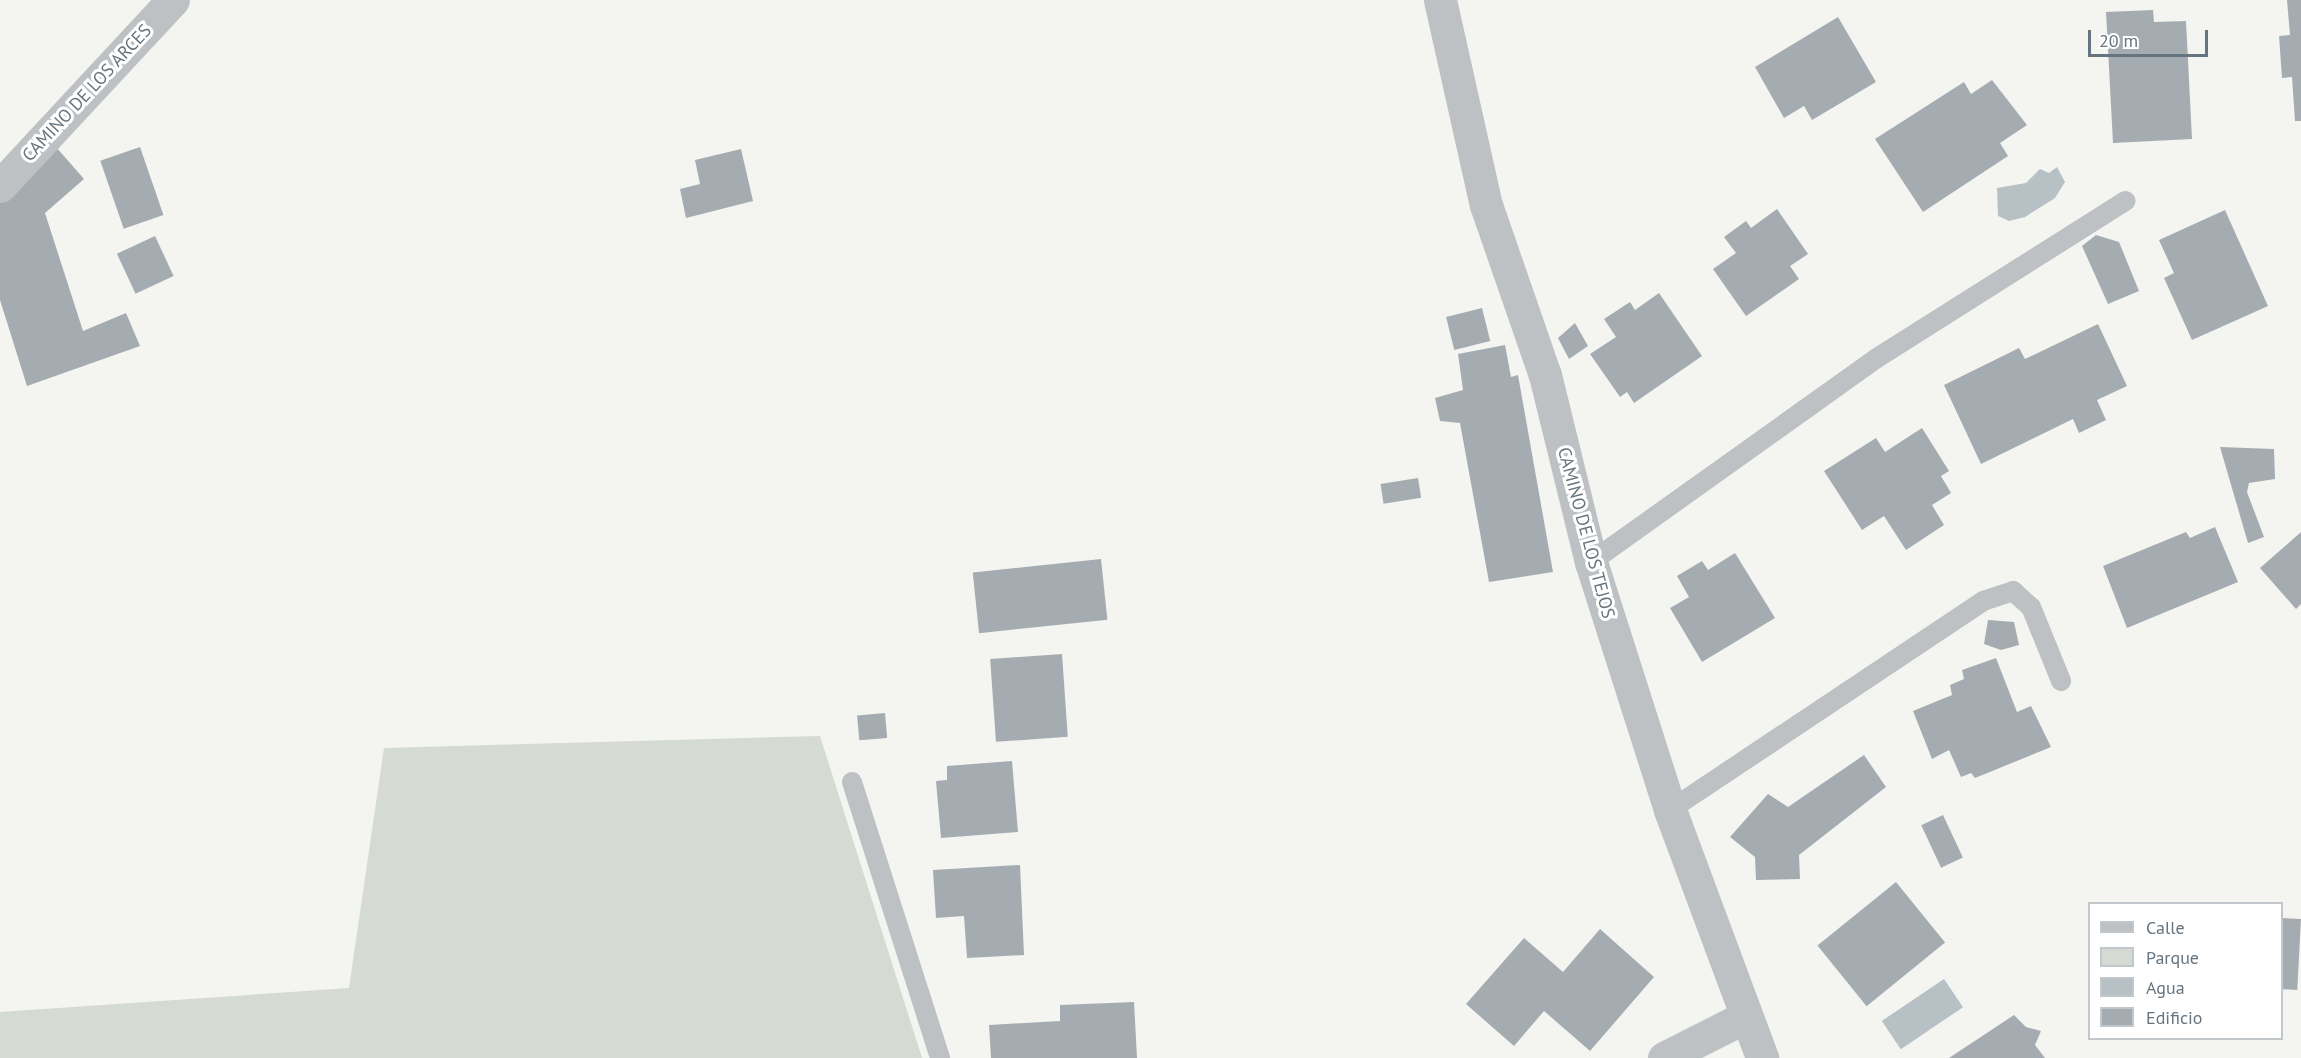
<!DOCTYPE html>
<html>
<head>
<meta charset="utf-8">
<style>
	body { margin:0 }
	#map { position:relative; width:2301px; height:1058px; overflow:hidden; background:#f4f4f1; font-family:"PT Sans",sans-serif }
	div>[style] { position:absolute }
	.green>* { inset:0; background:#d5dad2 }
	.water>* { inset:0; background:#b6c0c5; transform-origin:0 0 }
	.building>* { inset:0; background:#a5acb1; transform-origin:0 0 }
	.service>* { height:20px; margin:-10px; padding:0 10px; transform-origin:10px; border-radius:10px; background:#bdc1c4 }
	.minor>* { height:33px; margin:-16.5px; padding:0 16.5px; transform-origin:16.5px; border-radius:16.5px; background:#bdc1c4 }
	span { translate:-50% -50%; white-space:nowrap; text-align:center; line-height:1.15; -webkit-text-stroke:6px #fff; paint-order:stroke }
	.street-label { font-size:18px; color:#66747f }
	.legend { position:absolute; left:2088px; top:902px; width:195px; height:138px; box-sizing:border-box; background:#fff; border:2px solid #c2c7cc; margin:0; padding:8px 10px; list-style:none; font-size:18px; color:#66747f }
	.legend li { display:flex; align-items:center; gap:12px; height:30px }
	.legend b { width:30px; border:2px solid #c2c7cc }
	.scale { position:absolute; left:2088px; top:30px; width:120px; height:27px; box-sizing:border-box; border:3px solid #66747f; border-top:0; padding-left:8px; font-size:18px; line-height:21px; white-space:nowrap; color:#66747f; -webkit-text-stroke:4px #fff; paint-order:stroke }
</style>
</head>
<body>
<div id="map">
	<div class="green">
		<div style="clip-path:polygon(820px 736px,922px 1058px,0 1058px,0 1012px,349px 988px,384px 748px)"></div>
	</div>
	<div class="water">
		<div style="clip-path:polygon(2057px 167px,2065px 182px,2055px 198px,2025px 217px,2009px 221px,1998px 216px,1997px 188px,2026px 183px,2040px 169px,2049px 173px)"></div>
		<div style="left:1944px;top:979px;width:34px;height:75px;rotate:56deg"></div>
	</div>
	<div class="building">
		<div style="clip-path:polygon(2287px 0,2301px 0,2301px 121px,2295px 121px,2292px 77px,2282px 78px,2279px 36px,2290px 35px)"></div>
		<div style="clip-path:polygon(2153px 10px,2154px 22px,2186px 21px,2192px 139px,2113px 143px,2106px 12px)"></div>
		<div style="clip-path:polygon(1838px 17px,1876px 82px,1812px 120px,1804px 106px,1784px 118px,1755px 67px)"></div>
		<div style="clip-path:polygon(1992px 80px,2027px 125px,2000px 143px,2008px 156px,1923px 212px,1875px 139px,1964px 82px,1971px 94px)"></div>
		<div style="clip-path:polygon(56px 147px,84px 179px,45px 213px,83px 331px,126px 313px,140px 346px,27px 386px,0 300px,0 197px)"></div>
		<div style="left:140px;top:147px;width:72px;height:42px;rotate:71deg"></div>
		<div style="clip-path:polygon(741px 149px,753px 201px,686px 218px,680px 189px,700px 184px,695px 160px)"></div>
		<div style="clip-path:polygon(1777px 209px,1808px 254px,1790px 266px,1799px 279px,1746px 316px,1713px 269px,1736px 253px,1724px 237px,1746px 221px,1751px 228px)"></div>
		<div style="clip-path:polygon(2225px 210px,2268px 306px,2192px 340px,2164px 278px,2174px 273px,2159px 240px)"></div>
		<div style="clip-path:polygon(2096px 235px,2119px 242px,2139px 291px,2108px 304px,2082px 246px)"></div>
		<div style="left:155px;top:236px;width:44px;height:42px;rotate:65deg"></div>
		<div style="clip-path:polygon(1659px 293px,1702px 356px,1634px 403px,1627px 392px,1620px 397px,1590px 354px,1616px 337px,1604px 319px,1630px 302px,1635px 310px)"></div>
		<div style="left:1482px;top:308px;width:34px;height:37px;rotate:76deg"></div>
		<div style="clip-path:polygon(1575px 323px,1588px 346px,1569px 359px,1558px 338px)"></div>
		<div style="clip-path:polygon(2098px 324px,2127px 386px,2097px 400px,2106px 420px,2079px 433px,2073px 419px,1981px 464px,1944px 385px,2019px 348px,2025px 359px)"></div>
		<div style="clip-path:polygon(1505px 345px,1511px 377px,1518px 375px,1553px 572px,1489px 582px,1460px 423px,1440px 421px,1435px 398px,1463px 390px,1458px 354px)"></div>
		<div style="clip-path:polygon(1922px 428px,1949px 471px,1941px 476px,1951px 493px,1932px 505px,1944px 525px,1906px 550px,1884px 516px,1862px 530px,1824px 471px,1876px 438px,1885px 452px)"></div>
		<div style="clip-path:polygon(2220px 447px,2274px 449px,2275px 479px,2249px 483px,2247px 492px,2264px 537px,2248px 543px)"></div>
		<div style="left:1418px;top:478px;width:20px;height:38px;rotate:81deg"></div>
		<div style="clip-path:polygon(2215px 527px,2238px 582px,2127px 628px,2103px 566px,2186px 532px,2190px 538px)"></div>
		<div style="clip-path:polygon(2301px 532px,2301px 604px,2296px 609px,2260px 568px)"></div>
		<div style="clip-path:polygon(1735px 553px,1775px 618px,1702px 662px,1670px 608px,1689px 597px,1677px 576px,1702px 561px,1708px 570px)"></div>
		<div style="left:1101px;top:559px;width:61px;height:129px;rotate:84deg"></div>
		<div style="clip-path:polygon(1988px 620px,2014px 622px,2019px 645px,2001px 650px,1984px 644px)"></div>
		<div style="left:1062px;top:654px;width:83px;height:72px;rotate:86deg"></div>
		<div style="clip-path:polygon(1996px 658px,2017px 712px,2031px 706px,2051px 747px,1975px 778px,1971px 773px,1961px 777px,1949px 750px,1932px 759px,1913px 711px,1952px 695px,1950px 685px,1964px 679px,1962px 670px)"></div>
		<div style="left:885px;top:713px;width:25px;height:28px;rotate:85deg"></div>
		<div style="clip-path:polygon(1864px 755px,1886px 787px,1799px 855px,1800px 879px,1756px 880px,1755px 857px,1730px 837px,1768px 794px,1788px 807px)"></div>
		<div style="clip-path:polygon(1012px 761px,1018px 832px,941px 838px,936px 781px,947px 780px,947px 766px)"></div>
		<div style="left:1943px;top:815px;width:47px;height:24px;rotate:65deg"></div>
		<div style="clip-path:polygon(1020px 865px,1024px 955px,967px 958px,964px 916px,936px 918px,933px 870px)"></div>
		<div style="left:1896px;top:882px;width:78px;height:101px;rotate:51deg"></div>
		<div style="left:2282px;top:918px;width:19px;height:71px;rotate:3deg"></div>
		<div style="clip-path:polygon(1600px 929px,1654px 977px,1590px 1051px,1544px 1011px,1514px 1046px,1466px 1004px,1524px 938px,1563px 972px)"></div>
		<div style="clip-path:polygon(1134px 1002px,1137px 1058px,991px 1058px,989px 1025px,1060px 1021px,1060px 1005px)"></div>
		<div style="clip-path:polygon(2014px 1015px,2026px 1027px,2041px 1031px,2035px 1045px,2045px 1058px,1949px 1058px)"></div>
	</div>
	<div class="service">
		<div style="left:1591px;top:562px;width:351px;rotate:-35.5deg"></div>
		<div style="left:1877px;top:358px;width:294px;rotate:-32.3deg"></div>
		<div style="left:852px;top:782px;width:290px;rotate:72.3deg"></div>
		<div style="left:1670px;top:810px;width:376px;rotate:-33.7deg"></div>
		<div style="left:1983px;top:601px;width:32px;rotate:-18deg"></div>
		<div style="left:2013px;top:591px;width:24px;rotate:42deg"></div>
		<div style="left:2031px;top:607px;width:80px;rotate:67.9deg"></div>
	</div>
	<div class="minor">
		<div style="left:1440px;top:0;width:210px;rotate:77.4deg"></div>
		<div style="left:1486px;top:205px;width:180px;rotate:70.9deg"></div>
		<div style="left:1545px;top:375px;width:193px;rotate:76.2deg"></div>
		<div style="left:1591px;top:562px;width:260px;rotate:72.3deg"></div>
		<div style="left:1670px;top:810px;width:265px;rotate:69.6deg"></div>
		<div style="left:0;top:186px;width:254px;rotate:-47.1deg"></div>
		<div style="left:1664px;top:1058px;width:89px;rotate:-26.9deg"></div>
	</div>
	<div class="street-label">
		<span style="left:87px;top:93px;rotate:-47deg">CAMINO DE LOS ARCES</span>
		<span style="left:1586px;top:533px;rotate:75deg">CAMINO DE LOS TEJOS</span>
	</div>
	<ul class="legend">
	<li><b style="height:8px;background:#bdc1c4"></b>Calle</li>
	<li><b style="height:16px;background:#d5dad2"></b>Parque</li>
	<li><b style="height:16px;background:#b6c0c5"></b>Agua</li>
	<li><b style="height:16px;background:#a5acb1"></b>Edificio</li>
	</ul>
	<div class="scale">20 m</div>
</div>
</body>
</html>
